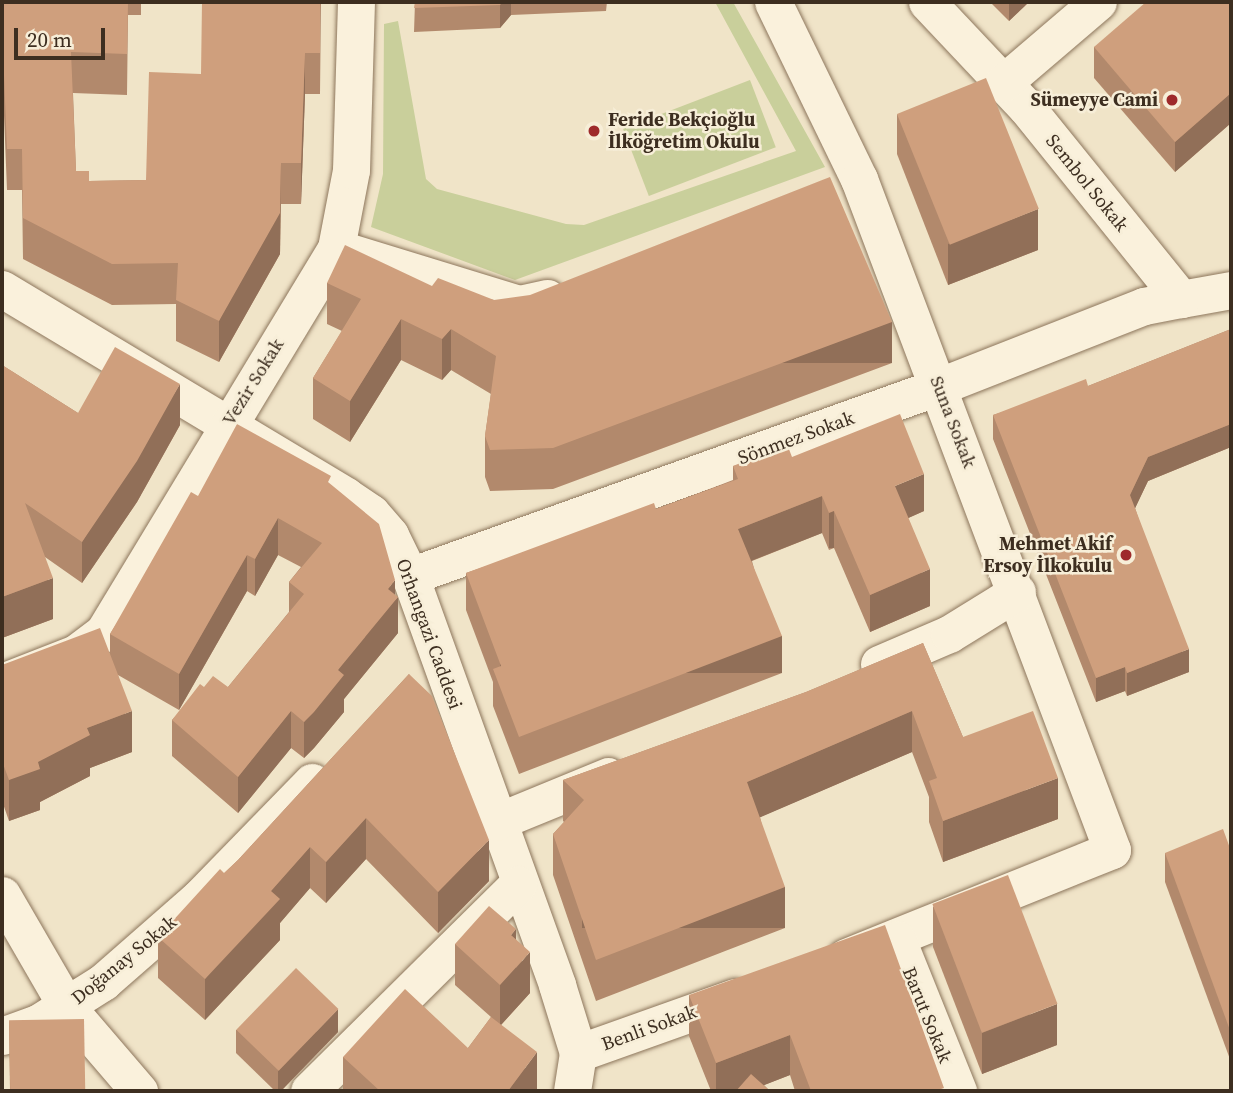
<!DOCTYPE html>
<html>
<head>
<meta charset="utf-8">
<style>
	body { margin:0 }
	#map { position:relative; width:1233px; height:1093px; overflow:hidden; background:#f0e4c8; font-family:"Source Serif 4",serif }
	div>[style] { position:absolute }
	.green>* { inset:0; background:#c9cf9b; transform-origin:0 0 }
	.roads { filter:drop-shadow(0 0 2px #8d765c) drop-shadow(0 0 2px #8d765c) }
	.minor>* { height:37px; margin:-18.5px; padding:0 18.5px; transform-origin:18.5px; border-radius:18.5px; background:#faf1dc }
	.wall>* { inset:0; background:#b2896c }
	.shaded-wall>* { inset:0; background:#916f58; transform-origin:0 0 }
	.building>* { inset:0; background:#cf9f7d; transform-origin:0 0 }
	.dots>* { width:19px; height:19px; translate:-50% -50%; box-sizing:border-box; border:4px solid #f7eed8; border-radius:50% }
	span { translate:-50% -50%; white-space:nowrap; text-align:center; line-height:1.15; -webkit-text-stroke:5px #f7eed8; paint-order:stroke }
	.poi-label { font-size:19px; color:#3d2e20; font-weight:700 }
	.right { translate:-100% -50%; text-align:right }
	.left { translate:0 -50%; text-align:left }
	.street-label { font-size:19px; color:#3d2e20 }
	.frame { position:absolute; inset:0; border:4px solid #3d2e20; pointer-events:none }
	.scale { position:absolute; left:14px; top:28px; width:91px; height:32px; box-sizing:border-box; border:4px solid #3d2e20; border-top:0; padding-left:9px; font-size:21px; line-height:24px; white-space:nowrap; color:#3d2e20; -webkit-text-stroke:5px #f7eed8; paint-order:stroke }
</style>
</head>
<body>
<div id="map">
	<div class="green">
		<div style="clip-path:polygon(715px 2px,733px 2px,825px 167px,515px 280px,371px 227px,383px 174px,384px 24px,398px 21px,426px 179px,437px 189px,566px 224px,584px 225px,796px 151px)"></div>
		<div style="left:750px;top:80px;width:72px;height:136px;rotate:69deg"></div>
	</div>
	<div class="roads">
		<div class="minor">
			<div style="left:773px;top:2px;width:197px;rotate:64.1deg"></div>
			<div style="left:859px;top:179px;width:717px;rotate:69.34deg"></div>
			<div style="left:1112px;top:850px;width:287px;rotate:158.1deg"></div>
			<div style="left:927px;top:2px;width:144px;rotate:46.7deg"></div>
			<div style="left:1026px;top:107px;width:247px;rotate:51.1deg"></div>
			<div style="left:1181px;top:299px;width:51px;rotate:-10.2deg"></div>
			<div style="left:1003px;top:83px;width:125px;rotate:-40.5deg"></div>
			<div style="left:336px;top:248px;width:191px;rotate:17deg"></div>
			<div style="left:519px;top:304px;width:29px;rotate:-12deg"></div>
			<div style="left:2px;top:289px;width:401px;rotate:31deg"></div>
			<div style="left:346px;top:496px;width:30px;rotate:34deg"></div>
			<div style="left:371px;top:513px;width:29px;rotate:49deg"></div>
			<div style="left:390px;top:535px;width:46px;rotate:64deg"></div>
			<div style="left:410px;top:576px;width:435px;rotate:70.2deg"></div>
			<div style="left:557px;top:985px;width:71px;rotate:72.8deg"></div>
			<div style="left:578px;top:1053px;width:38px;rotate:99deg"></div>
			<div style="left:410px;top:576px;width:563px;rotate:-19.72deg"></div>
			<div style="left:940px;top:386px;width:219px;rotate:-21.4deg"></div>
			<div style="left:1144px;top:306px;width:38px;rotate:-11deg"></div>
			<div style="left:879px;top:664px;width:76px;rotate:-23.2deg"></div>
			<div style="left:949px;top:634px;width:80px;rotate:-31.7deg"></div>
			<div style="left:2px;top:682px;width:79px;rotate:-21.4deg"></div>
			<div style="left:76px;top:653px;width:34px;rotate:-37deg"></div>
			<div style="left:103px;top:633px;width:450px;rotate:-58.8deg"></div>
			<div style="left:336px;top:248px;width:79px;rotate:-79.1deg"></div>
			<div style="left:351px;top:170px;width:168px;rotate:-88.3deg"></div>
			<div style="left:496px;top:822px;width:121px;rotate:-22.3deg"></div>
			<div style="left:2px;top:895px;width:129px;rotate:59.9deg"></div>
			<div style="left:67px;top:1007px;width:111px;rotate:49.4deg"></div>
			<div style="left:897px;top:939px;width:164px;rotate:68.1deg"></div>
			<div style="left:2px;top:1036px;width:38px;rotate:-20deg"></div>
			<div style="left:38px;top:1023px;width:77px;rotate:-32.2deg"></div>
			<div style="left:103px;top:982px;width:128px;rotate:-41.2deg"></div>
			<div style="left:199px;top:898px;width:162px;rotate:-45.8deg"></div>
			<div style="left:578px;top:1053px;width:167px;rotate:-19.6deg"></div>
			<div style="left:309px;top:1091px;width:294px;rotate:-44.7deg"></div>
		</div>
	</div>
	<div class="wall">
		<div style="clip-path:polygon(2px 2px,141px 2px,141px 15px,128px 15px,127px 95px,73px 93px,76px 171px,89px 181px,146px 180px,201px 74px,321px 2px,320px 94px,305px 94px,301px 204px,281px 204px,280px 254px,219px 362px,176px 341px,176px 304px,112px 305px,23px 259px,22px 190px,7px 190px,3px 91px,2px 91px)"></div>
		<div style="clip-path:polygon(415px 2px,607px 2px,606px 11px,511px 15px,500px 28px,414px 32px)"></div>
		<div style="clip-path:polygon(990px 2px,1029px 2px,1009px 21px)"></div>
		<div style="clip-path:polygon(1231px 2px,1231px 123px,1175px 172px,1094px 78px,1094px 47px)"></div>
		<div style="clip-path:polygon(897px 114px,1038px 250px,948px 285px,897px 154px)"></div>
		<div style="clip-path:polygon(327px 283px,432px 286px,494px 300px,892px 363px,553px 489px,490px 491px,485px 477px,485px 436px,491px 394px,451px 370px,442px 380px,401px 360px,350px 442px,313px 419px,313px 378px,342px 331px,327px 324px)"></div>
		<div style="clip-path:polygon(1231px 329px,1231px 447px,1148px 481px,1135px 508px,1189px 672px,1127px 696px,1125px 691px,1096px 702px,993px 439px,993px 415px,1088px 386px)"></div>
		<div style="clip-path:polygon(2px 365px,78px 413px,180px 425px,137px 502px,82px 583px,45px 557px,53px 619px,2px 638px)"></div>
		<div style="clip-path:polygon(792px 457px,924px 511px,908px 518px,930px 606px,870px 632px,834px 548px,829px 550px,822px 533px,752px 561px,782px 673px,519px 774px,493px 706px,493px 682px,466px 610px,466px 573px,656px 509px,733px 480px,733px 466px)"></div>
		<div style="clip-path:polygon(331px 485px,395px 595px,398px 633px,344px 699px,344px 712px,314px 748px,304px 758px,291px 748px,238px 813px,172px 756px,172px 720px,204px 687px,228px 687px,289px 612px,289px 582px,301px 567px,278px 555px,255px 596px,247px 591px,179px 710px,118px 675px,132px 752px,90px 768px,90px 776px,40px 802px,40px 810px,9px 821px,2px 801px,2px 665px,110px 654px,110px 634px,198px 496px)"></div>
		<div style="clip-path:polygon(923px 643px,963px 737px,1058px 819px,943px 862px,929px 822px,929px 797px,912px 752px,760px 817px,785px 928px,596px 1001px,553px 875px,553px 834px,564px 822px,563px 821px,563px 780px,806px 692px)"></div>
		<div style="clip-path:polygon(409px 674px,489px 881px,438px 933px,366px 859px,326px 903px,310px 888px,280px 923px,280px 940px,205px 1020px,158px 978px,158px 937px,238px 860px)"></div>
		<div style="clip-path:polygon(1231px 851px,1231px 1062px,1165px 882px,1165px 853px)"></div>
		<div style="clip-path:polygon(933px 906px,1057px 1045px,982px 1074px,933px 947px)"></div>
		<div style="clip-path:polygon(516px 939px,530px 993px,501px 1025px,537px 1091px,343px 1091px,343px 1057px,468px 1048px,491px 1017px,455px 985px,455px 944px)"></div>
		<div style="clip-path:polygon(689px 995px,944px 1091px,795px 1091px,790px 1075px,764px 1085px,770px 1091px,711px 1091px,689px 1036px)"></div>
		<div style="clip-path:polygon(9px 1021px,85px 1091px,10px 1091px)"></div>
		<div style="clip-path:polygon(236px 1030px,338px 1032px,281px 1091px,275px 1091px,236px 1053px)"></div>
	</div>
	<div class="shaded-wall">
		<div style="clip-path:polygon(502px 2px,511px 2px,511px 15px,500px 28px,500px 5px)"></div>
		<div style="clip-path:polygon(1009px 2px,1029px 2px,1009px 21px)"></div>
		<div style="clip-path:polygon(305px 53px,305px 94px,301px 204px,301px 163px)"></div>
		<div style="clip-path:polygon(1231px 93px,1231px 123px,1175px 172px,1175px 142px)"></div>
		<div style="clip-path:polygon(281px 163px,280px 254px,219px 362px,219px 321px)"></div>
		<div style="clip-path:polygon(1038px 209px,1038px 250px,948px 285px,948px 244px)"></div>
		<div style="clip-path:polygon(401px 319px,401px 360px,350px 442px,350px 401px)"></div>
		<div style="left:892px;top:322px;width:41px;height:362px;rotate:90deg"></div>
		<div style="clip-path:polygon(451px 329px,451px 370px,442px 380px,442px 339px)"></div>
		<div style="clip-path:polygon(180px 384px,180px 425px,137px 502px,82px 583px,82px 542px)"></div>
		<div style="clip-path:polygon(1231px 424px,1231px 447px,1148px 481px,1130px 519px,1130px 495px,1148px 457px)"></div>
		<div style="clip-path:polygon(924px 474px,924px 511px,895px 524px,895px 486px)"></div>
		<div style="clip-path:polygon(822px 496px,822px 533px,738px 566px,738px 529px)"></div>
		<div style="left:834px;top:511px;width:37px;height:5px;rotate:90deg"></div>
		<div style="clip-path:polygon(278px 518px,278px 555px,255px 596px,255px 559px)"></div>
		<div style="clip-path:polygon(247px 555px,247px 591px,179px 710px,179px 674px)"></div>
		<div style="clip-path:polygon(930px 569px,930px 606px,870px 632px,870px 595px)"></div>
		<div style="clip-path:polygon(53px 578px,53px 619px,2px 638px,2px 597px)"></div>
		<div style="clip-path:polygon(395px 580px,395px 600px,398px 597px,398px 633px,344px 699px,344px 712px,314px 748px,304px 758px,304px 722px,338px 670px,388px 589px)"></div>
		<div style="left:782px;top:636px;width:37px;height:282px;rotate:90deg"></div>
		<div style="clip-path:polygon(1189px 649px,1189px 672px,1127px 696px,1127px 673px)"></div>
		<div style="clip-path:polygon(1125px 667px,1125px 691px,1096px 702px,1096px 678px)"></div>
		<div style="clip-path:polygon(132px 711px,132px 752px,90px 768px,90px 776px,40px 802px,40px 810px,9px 821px,9px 780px,87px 728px)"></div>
		<div style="clip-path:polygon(291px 711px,291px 748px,238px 813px,238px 777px)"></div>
		<div style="clip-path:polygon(912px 711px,912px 752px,747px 823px,747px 782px)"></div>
		<div style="clip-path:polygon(1058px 778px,1058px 819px,943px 862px,943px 821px)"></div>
		<div style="clip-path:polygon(366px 818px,366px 859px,326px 903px,326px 862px)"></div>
		<div style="clip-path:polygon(489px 840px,489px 881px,438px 933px,438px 892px)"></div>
		<div style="clip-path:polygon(310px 847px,310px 888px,280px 923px,280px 940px,205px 1020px,205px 979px,271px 891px)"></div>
		<div style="left:785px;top:887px;width:41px;height:203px;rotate:90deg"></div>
		<div style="clip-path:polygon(516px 929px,516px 968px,530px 952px,530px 993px,500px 1026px,500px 985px,511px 935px)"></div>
		<div style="clip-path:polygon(1057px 1004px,1057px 1045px,982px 1074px,982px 1033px)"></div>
		<div style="clip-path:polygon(338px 1009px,338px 1032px,281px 1091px,278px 1091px,278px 1071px)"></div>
		<div style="clip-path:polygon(790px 1035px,790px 1075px,749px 1091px,716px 1091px,716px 1063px)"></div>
		<div style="clip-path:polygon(537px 1052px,537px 1091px,508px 1091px)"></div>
	</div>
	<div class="building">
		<div style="clip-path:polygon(2px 2px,128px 2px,127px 54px,71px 52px,76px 171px,89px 171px,89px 181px,146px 180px,149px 72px,201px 74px,202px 2px,320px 2px,320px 53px,305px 53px,301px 163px,281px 163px,280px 213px,219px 321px,176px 300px,178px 263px,112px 264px,23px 218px,22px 149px,7px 149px,3px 50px,2px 50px)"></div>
		<div style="clip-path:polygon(415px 2px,502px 2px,500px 5px,414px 8px)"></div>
		<div style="clip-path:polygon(1146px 2px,1231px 2px,1231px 93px,1175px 142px,1094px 47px)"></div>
		<div style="left:986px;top:78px;width:141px;height:96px;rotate:68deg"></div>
		<div style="clip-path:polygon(830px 177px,892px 322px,553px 448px,490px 450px,485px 436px,496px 356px,451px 329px,442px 339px,401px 319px,350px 401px,313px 378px,361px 299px,327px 283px,345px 245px,432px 286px,438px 278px,494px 300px,530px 295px)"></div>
		<div style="clip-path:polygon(1231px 329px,1231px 424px,1148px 457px,1130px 495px,1189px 649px,1127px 673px,1125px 667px,1096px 678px,993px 415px,1086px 379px,1088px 386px)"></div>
		<div style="clip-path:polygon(115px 347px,180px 384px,137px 461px,82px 542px,25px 503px,53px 578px,2px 597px,2px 365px,78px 413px)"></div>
		<div style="clip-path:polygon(900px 414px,924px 474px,895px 486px,930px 569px,870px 595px,834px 511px,829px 513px,822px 496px,738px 529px,782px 636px,519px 737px,493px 669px,501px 666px,466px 573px,654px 503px,656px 509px,738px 479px,733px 466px,787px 444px,792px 457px)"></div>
		<div style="clip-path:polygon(237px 424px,331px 476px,328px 482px,379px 524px,395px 580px,388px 589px,398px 597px,338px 670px,344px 675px,314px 712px,304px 722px,291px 711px,238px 777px,172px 720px,200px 684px,204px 687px,213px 676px,228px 687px,304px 594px,289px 582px,322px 543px,278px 518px,255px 559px,247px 555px,179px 674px,110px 634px,191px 492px,198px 496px)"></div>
		<div style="clip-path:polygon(100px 628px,132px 711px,87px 728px,90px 735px,38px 762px,40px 769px,9px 780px,2px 761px,2px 665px)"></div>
		<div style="clip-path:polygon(923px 643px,963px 737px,1033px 711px,1058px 778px,943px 821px,929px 781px,937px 778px,912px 711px,747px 782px,785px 887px,596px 960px,553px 834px,584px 800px,563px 780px,806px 692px)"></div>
		<div style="clip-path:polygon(409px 674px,432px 696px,489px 840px,438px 892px,366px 818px,326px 862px,310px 847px,271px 891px,280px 899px,205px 979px,158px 937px,220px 869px,224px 873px,238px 860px)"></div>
		<div style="clip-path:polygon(1223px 829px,1231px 851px,1231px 1033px,1165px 853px)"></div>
		<div style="left:1008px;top:875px;width:138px;height:81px;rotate:69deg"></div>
		<div style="clip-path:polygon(489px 906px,516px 929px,511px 935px,530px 952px,500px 985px,455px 944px)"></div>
		<div style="clip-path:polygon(885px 925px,944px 1088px,935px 1091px,811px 1091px,790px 1035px,716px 1063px,689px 995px)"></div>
		<div style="left:296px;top:968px;width:59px;height:86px;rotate:44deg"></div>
		<div style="clip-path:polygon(405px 989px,468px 1048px,491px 1017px,537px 1052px,508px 1091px,380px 1091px,343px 1057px)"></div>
		<div style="left:84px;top:1019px;width:72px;height:75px;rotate:89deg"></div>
		<div style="clip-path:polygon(751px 1074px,770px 1091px,736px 1091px)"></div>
	</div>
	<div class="dots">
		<div style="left:1172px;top:100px;background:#9e2a2b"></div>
		<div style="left:594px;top:131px;background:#9e2a2b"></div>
		<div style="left:1126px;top:555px;background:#9e2a2b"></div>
	</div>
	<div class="poi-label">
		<span class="right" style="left:1158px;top:100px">Sümeyye Cami</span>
		<span class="left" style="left:608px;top:131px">Feride Bekçioğlu<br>İlköğretim Okulu</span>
		<span class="right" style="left:1112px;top:555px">Mehmet Akif<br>Ersoy İlkokulu</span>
	</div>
	<div class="street-label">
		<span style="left:1087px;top:183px;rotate:51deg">Sembol Sokak</span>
		<span style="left:253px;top:382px;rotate:-58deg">Vezir Sokak</span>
		<span style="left:953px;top:422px;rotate:69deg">Suna Sokak</span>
		<span style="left:796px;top:438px;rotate:-20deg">Sönmez Sokak</span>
		<span style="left:429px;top:634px;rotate:70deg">Orhangazi Caddesi</span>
		<span style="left:124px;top:960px;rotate:-39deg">Doğanay Sokak</span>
		<span style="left:927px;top:1015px;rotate:68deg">Barut Sokak</span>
		<span style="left:649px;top:1028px;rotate:-20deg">Benli Sokak</span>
	</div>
	<div class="frame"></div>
	<div class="scale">20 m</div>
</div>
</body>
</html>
